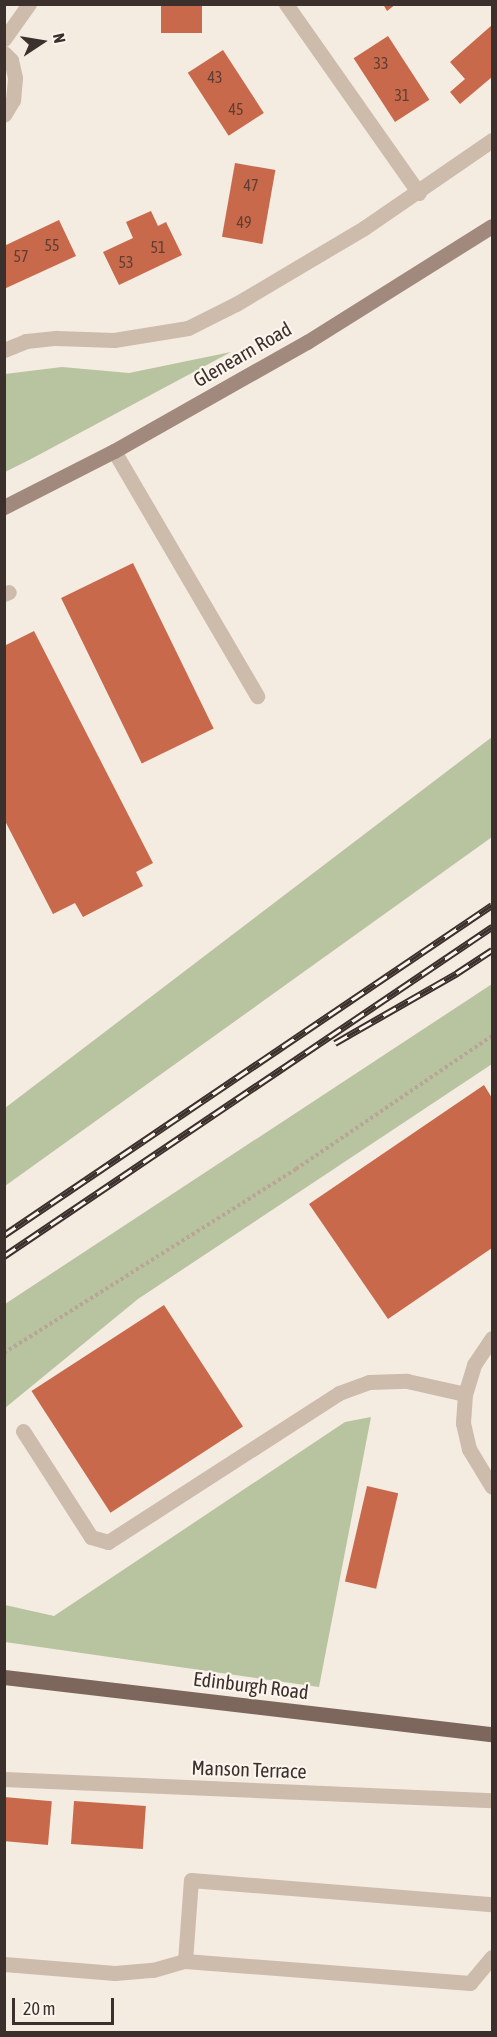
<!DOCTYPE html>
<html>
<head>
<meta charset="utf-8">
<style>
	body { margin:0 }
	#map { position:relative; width:497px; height:2037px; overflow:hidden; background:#f4ebe1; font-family:"Asap Condensed",sans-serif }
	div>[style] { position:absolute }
	.green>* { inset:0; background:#b8c4a0 }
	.building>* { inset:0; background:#c8694b; transform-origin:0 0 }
	.path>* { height:4px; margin-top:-2px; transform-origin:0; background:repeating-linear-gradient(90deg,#b9a596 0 3px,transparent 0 6px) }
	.lane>* { height:15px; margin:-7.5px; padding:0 7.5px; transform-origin:7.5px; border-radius:7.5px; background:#cdbbac }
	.street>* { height:15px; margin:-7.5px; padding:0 7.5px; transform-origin:7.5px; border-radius:7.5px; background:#cdbbac }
	.secondary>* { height:15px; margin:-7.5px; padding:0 7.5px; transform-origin:7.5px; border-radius:7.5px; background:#a18a7d }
	.primary>* { height:15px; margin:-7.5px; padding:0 7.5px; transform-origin:7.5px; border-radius:7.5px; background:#7d675c }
	.rail>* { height:7px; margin-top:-3.5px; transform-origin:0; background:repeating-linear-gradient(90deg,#fbf5ee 0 14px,#3b302b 0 28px); box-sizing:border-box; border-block:2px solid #3b302b }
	span { translate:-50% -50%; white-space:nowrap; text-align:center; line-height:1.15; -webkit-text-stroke:4.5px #fbf5ee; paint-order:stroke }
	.number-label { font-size:16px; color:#5e3e33 }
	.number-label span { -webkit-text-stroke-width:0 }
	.street-label { font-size:20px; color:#3b302b }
	.frame { position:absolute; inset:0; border:6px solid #3b302b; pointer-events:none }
	.north { position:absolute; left:12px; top:12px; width:60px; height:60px; -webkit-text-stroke:4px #fbf5ee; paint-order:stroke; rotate:78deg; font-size:16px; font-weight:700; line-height:24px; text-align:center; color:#3b302b }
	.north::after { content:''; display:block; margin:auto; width:21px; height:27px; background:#3b302b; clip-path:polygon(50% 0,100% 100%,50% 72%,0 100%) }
	.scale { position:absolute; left:12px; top:1998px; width:102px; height:27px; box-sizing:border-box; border:3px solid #3b302b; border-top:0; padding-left:8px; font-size:18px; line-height:21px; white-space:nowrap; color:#3b302b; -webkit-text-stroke:4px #fbf5ee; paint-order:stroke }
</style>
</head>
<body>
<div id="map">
	<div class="green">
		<div style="clip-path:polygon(231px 352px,31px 459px,5px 472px,5px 374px,62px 367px,129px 373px)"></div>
		<div style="clip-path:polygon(492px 737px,492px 837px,5px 1186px,5px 1108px)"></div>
		<div style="clip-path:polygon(492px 984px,492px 1064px,138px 1299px,5px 1408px,5px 1304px)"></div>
		<div style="clip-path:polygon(371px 1417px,319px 1687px,5px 1642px,5px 1605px,54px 1616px,345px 1422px)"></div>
	</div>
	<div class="building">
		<div style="left:161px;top:4px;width:41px;height:29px"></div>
		<div style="clip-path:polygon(383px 4px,396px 4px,387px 11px)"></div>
		<div style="clip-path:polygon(492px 25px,492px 77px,460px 104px,450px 92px,465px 79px,450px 62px)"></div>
		<div style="left:388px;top:36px;width:76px;height:41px;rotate:57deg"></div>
		<div style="left:223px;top:50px;width:75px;height:42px;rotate:57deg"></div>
		<div style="left:235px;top:163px;width:41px;height:75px;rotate:10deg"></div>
		<div style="clip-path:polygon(151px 211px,158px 226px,166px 222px,182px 255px,119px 285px,103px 252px,133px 238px,126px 222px)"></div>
		<div style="clip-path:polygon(59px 220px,76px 256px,4px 289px,4px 246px)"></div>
		<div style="left:133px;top:563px;width:184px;height:80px;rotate:64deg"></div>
		<div style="clip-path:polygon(34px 631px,153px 863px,136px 872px,143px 886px,83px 917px,75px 903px,53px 914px,4px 819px,4px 646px)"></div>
		<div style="clip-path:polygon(484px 1085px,492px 1098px,492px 1248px,388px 1319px,309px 1204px)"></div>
		<div style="left:164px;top:1305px;width:145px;height:158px;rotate:57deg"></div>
		<div style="left:367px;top:1486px;width:32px;height:98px;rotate:13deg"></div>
		<div style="left:4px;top:1797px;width:48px;height:44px;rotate:5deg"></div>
		<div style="left:74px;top:1801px;width:72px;height:43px;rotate:4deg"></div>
	</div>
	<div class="path">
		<div style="left:4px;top:1353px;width:345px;rotate:-32.2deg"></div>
		<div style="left:296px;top:1169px;width:237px;rotate:-34.2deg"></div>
	</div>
	<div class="lane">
		<div style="left:4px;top:39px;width:43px;rotate:-54.5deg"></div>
		<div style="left:4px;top:53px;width:10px;rotate:45deg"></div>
		<div style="left:11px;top:60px;width:18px;rotate:77deg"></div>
		<div style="left:15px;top:78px;width:22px;rotate:95deg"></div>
		<div style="left:13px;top:100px;width:17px;rotate:121deg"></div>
		<div style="left:114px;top:451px;width:284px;rotate:59.7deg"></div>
		<div style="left:4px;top:594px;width:5px;rotate:-22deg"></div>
		<div style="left:23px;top:1431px;width:126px;rotate:57.3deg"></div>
		<div style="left:91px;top:1537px;width:18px;rotate:16deg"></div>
		<div style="left:108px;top:1542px;width:275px;rotate:-32.8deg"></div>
		<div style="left:339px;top:1393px;width:32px;rotate:-20deg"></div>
		<div style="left:369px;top:1382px;width:38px;rotate:-2deg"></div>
		<div style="left:407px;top:1381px;width:59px;rotate:12.6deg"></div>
		<div style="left:185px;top:1961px;width:81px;rotate:-85.8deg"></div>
		<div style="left:191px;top:1880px;width:302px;rotate:4.6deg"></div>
		<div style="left:4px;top:1964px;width:111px;rotate:4.6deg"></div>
		<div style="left:115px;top:1973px;width:38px;rotate:-5deg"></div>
		<div style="left:153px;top:1970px;width:33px;rotate:-16deg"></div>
		<div style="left:185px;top:1961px;width:286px;rotate:4.4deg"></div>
		<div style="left:470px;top:1983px;width:34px;rotate:-50deg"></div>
	</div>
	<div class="street">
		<div style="left:286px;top:4px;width:231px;rotate:54.9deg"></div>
		<div style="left:4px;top:350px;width:24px;rotate:-22deg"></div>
		<div style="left:26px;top:341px;width:30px;rotate:-6deg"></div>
		<div style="left:56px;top:338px;width:58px;rotate:2deg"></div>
		<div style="left:114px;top:340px;width:75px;rotate:-9.2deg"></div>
		<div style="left:188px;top:328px;width:54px;rotate:-26.6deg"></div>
		<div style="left:236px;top:304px;width:149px;rotate:-30.7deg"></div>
		<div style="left:364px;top:228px;width:155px;rotate:-34.5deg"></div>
		<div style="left:492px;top:1338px;width:32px;rotate:124deg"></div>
		<div style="left:474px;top:1365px;width:30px;rotate:107deg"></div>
		<div style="left:465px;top:1394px;width:29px;rotate:94deg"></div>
		<div style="left:463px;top:1423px;width:27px;rotate:77deg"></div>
		<div style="left:469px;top:1449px;width:44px;rotate:58.8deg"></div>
		<div style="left:4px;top:1779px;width:488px;rotate:2.5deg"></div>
	</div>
	<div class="secondary">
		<div style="left:4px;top:507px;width:123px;rotate:-27deg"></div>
		<div style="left:114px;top:451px;width:222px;rotate:-29.5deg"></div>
		<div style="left:307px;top:342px;width:218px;rotate:-32.1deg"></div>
	</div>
	<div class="primary">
		<div style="left:4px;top:1677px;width:491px;rotate:6.7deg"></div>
	</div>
	<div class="rail">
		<div style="left:335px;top:1043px;width:141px;rotate:-29.8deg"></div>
		<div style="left:457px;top:973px;width:42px;rotate:-33.3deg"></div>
		<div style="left:4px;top:1235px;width:589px;rotate:-34.07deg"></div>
		<div style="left:4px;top:1256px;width:589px;rotate:-33.99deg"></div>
	</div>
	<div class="number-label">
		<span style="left:381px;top:63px">33</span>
		<span style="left:215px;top:77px">43</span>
		<span style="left:402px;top:95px">31</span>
		<span style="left:236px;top:109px">45</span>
		<span style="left:251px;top:185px">47</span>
		<span style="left:244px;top:222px">49</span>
		<span style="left:52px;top:245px">55</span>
		<span style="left:158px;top:247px">51</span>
		<span style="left:21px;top:256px">57</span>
		<span style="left:126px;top:262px">53</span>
	</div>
	<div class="street-label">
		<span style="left:242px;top:354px;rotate:-30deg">Glenearn Road</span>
		<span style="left:251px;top:1685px;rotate:7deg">Edinburgh Road</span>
		<span style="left:249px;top:1769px;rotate:2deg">Manson Terrace</span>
	</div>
	<div class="frame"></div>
	<div class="north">N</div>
	<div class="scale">20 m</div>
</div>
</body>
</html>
